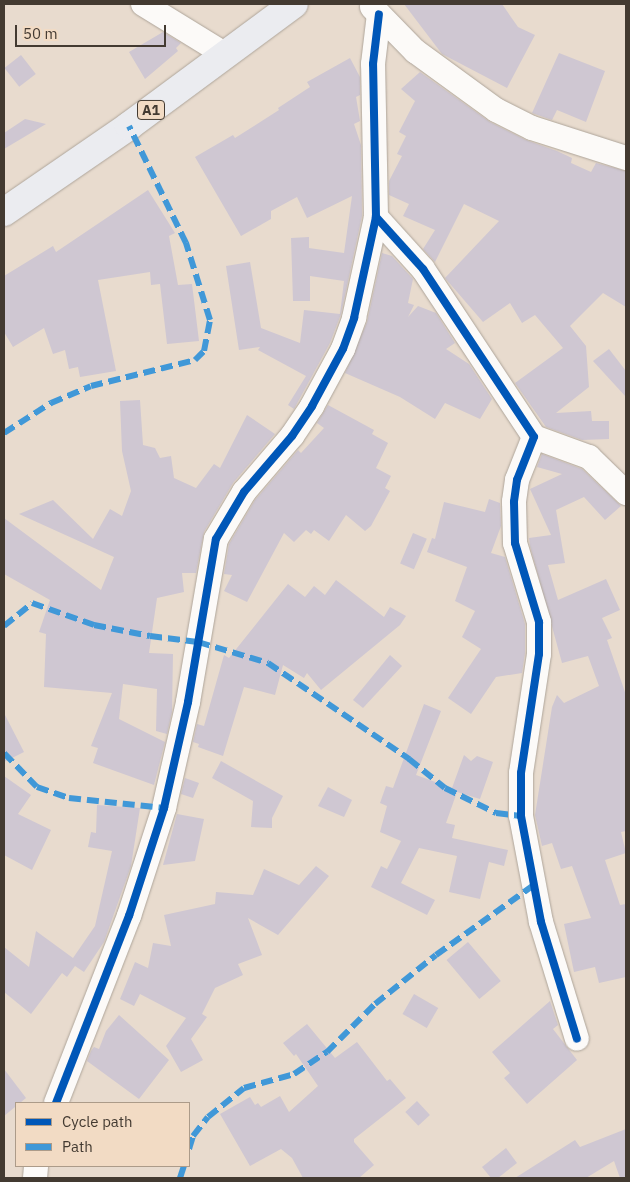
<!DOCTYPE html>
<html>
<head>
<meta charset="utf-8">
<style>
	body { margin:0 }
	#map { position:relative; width:630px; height:1182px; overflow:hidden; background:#e8dbce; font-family:"IBM Plex Sans",sans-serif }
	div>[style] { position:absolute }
	.building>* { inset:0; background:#cfc7d2; transform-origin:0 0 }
	.roads { filter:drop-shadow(0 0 1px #aea59a) drop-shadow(0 0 1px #aea59a) }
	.minor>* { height:24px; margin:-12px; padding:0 12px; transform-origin:12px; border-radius:12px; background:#fcfaf8 }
	.highway>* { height:28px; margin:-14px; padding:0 14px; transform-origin:14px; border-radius:14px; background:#ebecf0 }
	.quiet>* { height:6px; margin-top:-3px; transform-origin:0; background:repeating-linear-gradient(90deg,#4098d8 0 12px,transparent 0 18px) }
	.cycleway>* { height:8px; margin:-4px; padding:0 4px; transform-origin:4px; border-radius:4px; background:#0057b8 }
	span { translate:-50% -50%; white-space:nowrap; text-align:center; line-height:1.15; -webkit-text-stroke:5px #f2dbc4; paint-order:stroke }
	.shield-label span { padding:1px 4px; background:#f2dbc4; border:1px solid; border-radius:4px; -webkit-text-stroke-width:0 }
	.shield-label { font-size:14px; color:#433a31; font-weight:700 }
	.frame { position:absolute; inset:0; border:5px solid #433a31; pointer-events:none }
	.legend { position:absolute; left:15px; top:1102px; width:175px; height:65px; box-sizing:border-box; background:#f2dbc4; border:1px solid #ac9b89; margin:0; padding:6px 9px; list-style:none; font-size:15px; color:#433a31 }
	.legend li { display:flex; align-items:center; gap:10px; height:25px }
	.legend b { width:25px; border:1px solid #ac9b89 }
	.scale { position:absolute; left:15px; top:25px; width:151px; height:22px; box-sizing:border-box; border:2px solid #433a31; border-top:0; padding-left:6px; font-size:15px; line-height:18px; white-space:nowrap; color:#433a31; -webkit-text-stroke:4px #f2dbc4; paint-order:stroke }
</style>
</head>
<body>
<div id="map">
	<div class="building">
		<div style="clip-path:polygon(404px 4px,502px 4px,518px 27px,535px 35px,507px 88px,442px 54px)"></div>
		<div style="clip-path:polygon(163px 32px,181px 43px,176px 48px,178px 51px,145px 79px,129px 52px)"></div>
		<div style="clip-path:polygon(559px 53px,605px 71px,586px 122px,557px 110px,552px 120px,532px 113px)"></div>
		<div style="left:21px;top:55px;width:24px;height:21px;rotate:52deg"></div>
		<div style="clip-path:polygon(350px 58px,360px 77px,360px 95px,356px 97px,360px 121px,354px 124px,361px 145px,362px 216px,341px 314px,330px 343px,294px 409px,288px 405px,306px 376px,258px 350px,260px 347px,239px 350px,226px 266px,250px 262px,261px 328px,300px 343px,304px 310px,340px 314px,344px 281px,310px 276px,310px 301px,293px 301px,291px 238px,309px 237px,309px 248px,344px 253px,352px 196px,307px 218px,297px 197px,271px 211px,271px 219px,241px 236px,195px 157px,233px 135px,235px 138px,279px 110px,278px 108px,310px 87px,307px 82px)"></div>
		<div style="clip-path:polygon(420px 72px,490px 122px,526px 140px,557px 151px,572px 158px,571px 163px,591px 172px,596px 163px,626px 171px,626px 307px,603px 293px,570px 326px,586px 346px,589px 387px,556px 413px,591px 411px,592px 421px,609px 421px,609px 439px,582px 440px,546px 427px,515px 383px,563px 348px,535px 315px,522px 323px,510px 303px,483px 322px,445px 278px,499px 221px,464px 204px,435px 262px,423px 249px,435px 230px,403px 216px,409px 204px,389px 195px,389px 181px,402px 156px,397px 154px,406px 136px,399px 132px,415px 101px,401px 89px)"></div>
		<div style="clip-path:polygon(25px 119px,46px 124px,4px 149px,4px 133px)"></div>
		<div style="clip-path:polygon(148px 190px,175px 233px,169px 236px,178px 285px,192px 284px,199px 341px,167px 344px,160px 284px,151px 285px,150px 272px,98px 280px,116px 371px,80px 377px,78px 367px,69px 369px,65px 350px,53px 354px,44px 328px,13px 347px,4px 332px,4px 276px,53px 246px,56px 252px)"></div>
		<div style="clip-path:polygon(382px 253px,392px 256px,413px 279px,408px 303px,414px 305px,408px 317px,418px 306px,436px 313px,455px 343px,446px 349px,469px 364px,492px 399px,480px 419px,445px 403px,435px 419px,400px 397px,345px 373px,367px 322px)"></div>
		<div style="clip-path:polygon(609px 349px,626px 371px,626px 397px,593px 361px)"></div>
		<div style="clip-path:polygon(140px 400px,143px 445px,155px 448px,160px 458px,171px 456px,174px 478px,196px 488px,214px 464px,220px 468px,247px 415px,275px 434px,233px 483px,204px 532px,196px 573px,182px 573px,184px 592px,157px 598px,149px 653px,173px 654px,172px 712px,167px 734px,156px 731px,157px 689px,123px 684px,119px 719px,165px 742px,154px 785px,93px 763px,98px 748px,91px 746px,112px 693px,44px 687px,46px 634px,39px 632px,50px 600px,4px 574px,4px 518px,101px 590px,114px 557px,19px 514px,53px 500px,93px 539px,110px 509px,122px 516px,131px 491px,122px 451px,120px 401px)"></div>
		<div style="clip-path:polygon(328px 405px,374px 430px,372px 434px,388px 443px,376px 468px,391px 476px,385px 488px,390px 491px,371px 526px,365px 531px,346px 515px,329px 541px,314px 530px,311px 534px,306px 530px,294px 542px,284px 533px,247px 602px,224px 591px,232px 575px,224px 574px,229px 544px,255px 500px,298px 450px,301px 453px,324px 428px,317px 423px)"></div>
		<div style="clip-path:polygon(542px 454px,582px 469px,621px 506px,605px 520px,584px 497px,556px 510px,565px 563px,548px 565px,558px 600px,606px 579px,620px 610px,602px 618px,612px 638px,607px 640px,626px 695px,626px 831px,621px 832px,626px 853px,605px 860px,620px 905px,626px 904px,626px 977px,599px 983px,595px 967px,574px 972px,564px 924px,591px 918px,572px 866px,561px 869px,552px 843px,542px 846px,535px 815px,552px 707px,557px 695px,564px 703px,599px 686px,588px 656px,562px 663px,530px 546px,529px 538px,551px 535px,530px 489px,562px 474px,537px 467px)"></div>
		<div style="clip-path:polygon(489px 499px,500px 503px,501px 526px,491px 553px,505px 557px,525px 624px,525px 653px,522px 673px,496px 677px,471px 714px,448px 698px,481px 649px,462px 637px,475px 611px,455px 601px,467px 567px,427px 552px,432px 538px,435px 539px,444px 502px,485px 512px)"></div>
		<div style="left:413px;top:533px;width:15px;height:33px;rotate:23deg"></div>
		<div style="clip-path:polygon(336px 580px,384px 617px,390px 607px,406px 616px,400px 625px,321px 690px,307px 673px,304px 678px,283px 665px,275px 695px,244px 687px,223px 756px,198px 747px,199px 744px,193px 742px,197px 724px,204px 726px,224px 655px,229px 658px,288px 584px,305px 597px,314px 586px,325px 595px)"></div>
		<div style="clip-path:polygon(390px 655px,402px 666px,363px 708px,353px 700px)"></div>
		<div style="clip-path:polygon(424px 704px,441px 711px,416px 775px,452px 788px,464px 755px,471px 761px,477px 756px,493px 762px,480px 799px,457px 792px,446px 823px,455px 825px,452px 838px,508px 850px,504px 866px,489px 862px,480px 899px,449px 892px,457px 856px,419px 848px,401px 883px,435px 900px,427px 915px,371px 887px,381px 866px,387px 869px,401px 841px,380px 832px,387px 806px,380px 803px,386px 786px,393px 788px)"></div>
		<div style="clip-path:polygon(4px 713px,24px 752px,4px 762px)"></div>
		<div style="clip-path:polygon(221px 761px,283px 796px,272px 818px,272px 828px,251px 827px,253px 801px,212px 778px)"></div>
		<div style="clip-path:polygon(4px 776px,31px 795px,18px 814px,51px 830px,32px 870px,4px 855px)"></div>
		<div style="clip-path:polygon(185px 778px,199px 783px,193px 798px,181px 794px)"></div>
		<div style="clip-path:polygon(328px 787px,352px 800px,344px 817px,318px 806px)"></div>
		<div style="clip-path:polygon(97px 805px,140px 808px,131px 866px,104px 942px,84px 972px,75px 966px,67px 977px,62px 973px,31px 1014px,4px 992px,4px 947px,29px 967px,36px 931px,73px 958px,95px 926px,112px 851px,88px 847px,91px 832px,96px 833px)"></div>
		<div style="clip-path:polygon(177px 814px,204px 819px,195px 861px,163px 865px)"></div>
		<div style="clip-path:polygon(316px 866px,329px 876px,278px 935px,248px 918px,262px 955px,238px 964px,243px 975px,215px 988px,202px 1014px,207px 1017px,191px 1039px,203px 1060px,181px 1072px,166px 1046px,186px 1018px,140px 994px,134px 1006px,120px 999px,135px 962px,148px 968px,153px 943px,171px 946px,164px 915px,215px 904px,216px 892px,253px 895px,264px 869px,299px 885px)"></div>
		<div style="left:468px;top:942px;width:51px;height:28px;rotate:50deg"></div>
		<div style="left:414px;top:994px;width:28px;height:23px;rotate:30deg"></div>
		<div style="clip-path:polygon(550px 1001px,558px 1025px,553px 1029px,577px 1060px,527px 1104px,504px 1078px,510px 1073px,492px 1052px)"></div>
		<div style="clip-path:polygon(119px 1015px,169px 1060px,139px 1099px,87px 1061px,91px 1051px,94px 1047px,99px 1049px,106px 1031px)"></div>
		<div style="clip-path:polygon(307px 1024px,335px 1058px,357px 1042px,387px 1081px,390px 1079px,406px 1098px,354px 1139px,354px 1142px,374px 1165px,359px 1178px,303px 1178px,292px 1158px,281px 1149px,250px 1166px,220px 1114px,250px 1097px,255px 1105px,258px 1103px,261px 1107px,280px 1096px,289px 1112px,318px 1086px,296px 1054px,294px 1056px,283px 1043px)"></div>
		<div style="clip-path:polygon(4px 1069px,26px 1098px,4px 1116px)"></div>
		<div style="left:417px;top:1101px;width:19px;height:16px;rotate:47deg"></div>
		<div style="clip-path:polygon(626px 1129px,626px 1178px,620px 1178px,614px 1161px,586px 1178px,515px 1178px,575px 1140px,580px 1147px)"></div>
		<div style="clip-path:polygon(506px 1148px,517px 1163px,498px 1178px,491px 1178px,482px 1167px)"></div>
	</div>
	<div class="roads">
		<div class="minor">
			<div style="left:143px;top:4px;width:97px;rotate:31.6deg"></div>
			<div style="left:372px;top:7px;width:62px;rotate:45.7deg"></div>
			<div style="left:415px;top:51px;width:100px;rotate:36.1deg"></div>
			<div style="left:496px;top:110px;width:40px;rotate:26.6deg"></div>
			<div style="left:532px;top:128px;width:99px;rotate:17.7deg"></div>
			<div style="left:376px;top:217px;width:70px;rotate:47.9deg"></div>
			<div style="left:423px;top:269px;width:201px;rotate:56.5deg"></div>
			<div style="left:534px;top:437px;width:46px;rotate:111.6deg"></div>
			<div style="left:517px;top:480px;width:22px;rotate:98deg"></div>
			<div style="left:514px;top:502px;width:41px;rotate:88.6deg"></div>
			<div style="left:515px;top:543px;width:83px;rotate:73.1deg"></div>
			<div style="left:539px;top:622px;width:32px;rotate:90deg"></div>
			<div style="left:539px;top:654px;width:120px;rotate:98.6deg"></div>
			<div style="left:521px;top:773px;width:43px;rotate:90deg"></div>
			<div style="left:521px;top:816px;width:108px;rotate:79.3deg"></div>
			<div style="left:541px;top:922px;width:122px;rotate:72.9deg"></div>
			<div style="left:534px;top:437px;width:59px;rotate:20deg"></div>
			<div style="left:589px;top:457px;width:52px;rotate:44.2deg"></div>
			<div style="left:56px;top:1103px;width:201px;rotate:-68.7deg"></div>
			<div style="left:129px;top:916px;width:114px;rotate:-72deg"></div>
			<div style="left:164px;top:808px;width:109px;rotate:-77.2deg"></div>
			<div style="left:188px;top:702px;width:165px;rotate:-80.3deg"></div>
			<div style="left:216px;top:539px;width:55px;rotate:-59.2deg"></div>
			<div style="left:244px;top:492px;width:74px;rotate:-49.4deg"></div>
			<div style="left:292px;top:436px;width:36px;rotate:-56deg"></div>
			<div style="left:312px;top:406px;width:65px;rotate:-61.5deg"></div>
			<div style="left:343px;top:349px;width:33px;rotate:-70deg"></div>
			<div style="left:354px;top:318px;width:103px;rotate:-77.7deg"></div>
			<div style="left:376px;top:217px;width:153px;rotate:-91.1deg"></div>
			<div style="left:373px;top:64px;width:50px;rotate:-83.2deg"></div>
			<div style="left:35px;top:1178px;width:12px;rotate:-85deg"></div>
		</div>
		<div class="highway">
			<div style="left:4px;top:212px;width:152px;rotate:-34.5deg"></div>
			<div style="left:129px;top:126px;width:205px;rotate:-36.5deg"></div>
		</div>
	</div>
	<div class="quiet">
		<div style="left:4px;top:433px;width:56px;rotate:-32.6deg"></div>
		<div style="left:51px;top:403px;width:43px;rotate:-23deg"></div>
		<div style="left:91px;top:386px;width:107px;rotate:-14deg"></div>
		<div style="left:195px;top:360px;width:13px;rotate:-45deg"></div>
		<div style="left:204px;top:351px;width:32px;rotate:-79deg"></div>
		<div style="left:210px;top:320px;width:81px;rotate:-107.3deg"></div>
		<div style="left:186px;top:243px;width:130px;rotate:-116deg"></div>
		<div style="left:4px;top:626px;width:36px;rotate:-39deg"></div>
		<div style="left:32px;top:603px;width:66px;rotate:19.5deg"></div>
		<div style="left:94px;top:625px;width:57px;rotate:11.1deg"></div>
		<div style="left:150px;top:636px;width:48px;rotate:7.1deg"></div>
		<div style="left:198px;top:642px;width:73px;rotate:16.7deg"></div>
		<div style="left:268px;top:663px;width:171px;rotate:34.2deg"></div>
		<div style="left:409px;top:759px;width:46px;rotate:38.9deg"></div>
		<div style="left:445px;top:788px;width:57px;rotate:26.1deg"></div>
		<div style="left:496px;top:813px;width:25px;rotate:7deg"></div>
		<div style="left:4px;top:753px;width:47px;rotate:45.9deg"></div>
		<div style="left:37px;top:787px;width:34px;rotate:19deg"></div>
		<div style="left:69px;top:798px;width:96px;rotate:6deg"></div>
		<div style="left:189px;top:1149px;width:14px;rotate:-73deg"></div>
		<div style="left:193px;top:1136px;width:24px;rotate:-52deg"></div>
		<div style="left:208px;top:1117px;width:46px;rotate:-38.9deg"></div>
		<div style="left:244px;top:1088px;width:52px;rotate:-15.6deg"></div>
		<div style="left:294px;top:1074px;width:40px;rotate:-34deg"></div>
		<div style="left:327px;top:1052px;width:68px;rotate:-45deg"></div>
		<div style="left:375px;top:1004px;width:78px;rotate:-38.8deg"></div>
		<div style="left:436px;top:955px;width:122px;rotate:-35.6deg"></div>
		<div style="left:180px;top:1178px;width:13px;rotate:-72deg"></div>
	</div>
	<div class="cycleway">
		<div style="left:376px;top:217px;width:70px;rotate:47.9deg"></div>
		<div style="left:423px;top:269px;width:201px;rotate:56.5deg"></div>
		<div style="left:534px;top:437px;width:46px;rotate:111.6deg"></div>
		<div style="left:517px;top:480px;width:22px;rotate:98deg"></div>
		<div style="left:514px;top:502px;width:41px;rotate:88.6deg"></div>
		<div style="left:515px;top:543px;width:83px;rotate:73.1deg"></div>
		<div style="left:539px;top:622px;width:32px;rotate:90deg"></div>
		<div style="left:539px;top:654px;width:120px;rotate:98.6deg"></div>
		<div style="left:521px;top:773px;width:43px;rotate:90deg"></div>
		<div style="left:521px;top:816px;width:108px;rotate:79.3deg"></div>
		<div style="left:541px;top:922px;width:122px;rotate:72.9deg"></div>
		<div style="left:56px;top:1103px;width:201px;rotate:-68.7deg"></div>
		<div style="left:129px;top:916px;width:114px;rotate:-72deg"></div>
		<div style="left:164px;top:808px;width:109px;rotate:-77.2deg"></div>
		<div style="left:188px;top:702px;width:165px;rotate:-80.3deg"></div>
		<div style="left:216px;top:539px;width:55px;rotate:-59.2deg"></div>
		<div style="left:244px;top:492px;width:74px;rotate:-49.4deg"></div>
		<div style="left:292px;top:436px;width:36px;rotate:-56deg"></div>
		<div style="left:312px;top:406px;width:65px;rotate:-61.5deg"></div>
		<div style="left:343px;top:349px;width:33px;rotate:-70deg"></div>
		<div style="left:354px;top:318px;width:103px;rotate:-77.7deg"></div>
		<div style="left:376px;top:217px;width:153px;rotate:-91.1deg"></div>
		<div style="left:373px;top:64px;width:50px;rotate:-83.2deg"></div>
	</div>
	<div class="shield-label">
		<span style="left:151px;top:110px">A1</span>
	</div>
	<div class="frame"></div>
	<ul class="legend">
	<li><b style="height:6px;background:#0057b8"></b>Cycle path</li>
	<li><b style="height:6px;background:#4098d8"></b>Path</li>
	</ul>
	<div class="scale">50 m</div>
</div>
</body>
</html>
